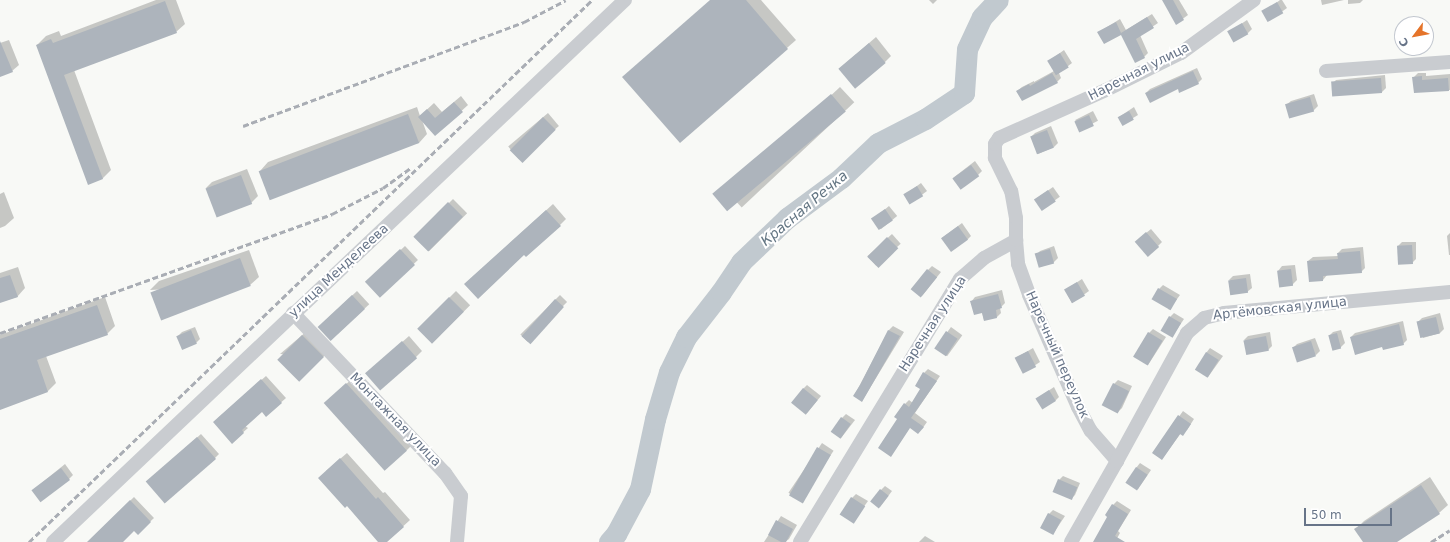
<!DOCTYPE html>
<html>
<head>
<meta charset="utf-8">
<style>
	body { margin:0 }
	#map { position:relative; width:1450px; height:542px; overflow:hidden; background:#f8f9f6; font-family:"DejaVu Sans",sans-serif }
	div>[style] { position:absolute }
	.shadow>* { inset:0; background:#0003; transform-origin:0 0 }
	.river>* { height:21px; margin:-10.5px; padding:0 10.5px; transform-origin:10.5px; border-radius:10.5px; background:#c1c9cf }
	.building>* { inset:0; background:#adb4bc; transform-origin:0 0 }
	.minor>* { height:14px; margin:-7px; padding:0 7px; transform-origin:7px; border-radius:7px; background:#c9ccd0 }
	.rail>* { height:3px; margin-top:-1.5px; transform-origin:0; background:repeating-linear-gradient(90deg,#a9adb4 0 6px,transparent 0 9px) }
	span { translate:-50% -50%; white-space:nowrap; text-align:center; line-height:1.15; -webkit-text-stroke:4px #fff; paint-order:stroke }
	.street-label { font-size:13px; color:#677488 }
	.water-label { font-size:14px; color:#637583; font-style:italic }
	.north { position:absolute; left:1394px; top:16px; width:40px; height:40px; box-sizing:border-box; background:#fff; border:1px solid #c2c7cf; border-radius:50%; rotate:238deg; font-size:11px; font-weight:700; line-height:16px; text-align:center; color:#677488 }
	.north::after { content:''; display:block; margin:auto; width:14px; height:18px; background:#e5742a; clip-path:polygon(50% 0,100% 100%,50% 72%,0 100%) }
	.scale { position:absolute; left:1304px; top:508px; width:88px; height:18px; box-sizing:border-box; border:2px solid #677488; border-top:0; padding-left:5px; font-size:12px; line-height:14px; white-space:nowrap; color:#677488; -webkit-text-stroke:3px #fff; paint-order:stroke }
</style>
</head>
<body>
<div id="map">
	<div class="shadow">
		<div style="clip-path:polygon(156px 0,176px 0,185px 24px,176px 32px,74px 70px,111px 170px,102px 179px,37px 45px,46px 36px,59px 31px,61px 36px)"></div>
		<div style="clip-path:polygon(711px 0,761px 0,796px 40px,680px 142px)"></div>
		<div style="clip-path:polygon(929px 0,937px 0,933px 4px)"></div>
		<div style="clip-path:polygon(1163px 0,1179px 0,1188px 15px,1177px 23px)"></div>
		<div style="clip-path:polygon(1280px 0,1282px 0,1287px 8px,1269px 21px,1264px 12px)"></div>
		<div style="clip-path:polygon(1321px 0,1344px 0,1322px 5px)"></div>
		<div style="clip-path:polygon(1348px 0,1363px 0,1360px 3px,1348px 4px)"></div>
		<div style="clip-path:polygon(1152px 14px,1158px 23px,1140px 35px,1148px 53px,1144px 57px,1122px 34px,1099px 32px,1120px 19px,1126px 30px)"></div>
		<div style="clip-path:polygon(1247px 20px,1252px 29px,1248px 33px,1229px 32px)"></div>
		<div style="clip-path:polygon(876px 37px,891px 56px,885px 62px,839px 69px)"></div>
		<div style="clip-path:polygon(9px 40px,19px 65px,12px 71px,0 76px,0 43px)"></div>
		<div style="clip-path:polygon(1064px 50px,1072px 63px,1059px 73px,1061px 78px,1057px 82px,1017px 91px,1022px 87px,1034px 81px,1034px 82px,1054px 71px,1049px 61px)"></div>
		<div style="clip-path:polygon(1197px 68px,1202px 79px,1198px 83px,1146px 93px,1150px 89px)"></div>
		<div style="clip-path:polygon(1418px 73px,1426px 73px,1426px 76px,1450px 74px,1450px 90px,1415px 92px,1414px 77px)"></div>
		<div style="clip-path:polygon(1385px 75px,1386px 88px,1382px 92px,1332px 84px,1336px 80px)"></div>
		<div style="left:840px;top:87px;width:21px;height:154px;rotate:47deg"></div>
		<div style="clip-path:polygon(1314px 94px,1318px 106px,1314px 110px,1286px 105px,1291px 101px)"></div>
		<div style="clip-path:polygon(461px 96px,468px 105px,435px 135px,422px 120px,427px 134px,419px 143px,260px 171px,268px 162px,417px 107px,420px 116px,434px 103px,442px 112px)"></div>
		<div style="clip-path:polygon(1134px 107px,1138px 115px,1123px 124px,1119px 117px)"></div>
		<div style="left:1093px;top:111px;width:11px;height:20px;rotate:63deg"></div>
		<div style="left:548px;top:113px;width:17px;height:52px;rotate:50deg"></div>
		<div style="clip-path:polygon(1051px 126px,1058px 143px,1054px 147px,1038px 154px,1031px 137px,1035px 133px)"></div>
		<div style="clip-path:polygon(975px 161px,982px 171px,978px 175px,953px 178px)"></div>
		<div style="clip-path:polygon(247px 169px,258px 196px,251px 203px,206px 188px,212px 182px)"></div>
		<div style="clip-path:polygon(921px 183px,927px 191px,911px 203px,910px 191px)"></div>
		<div style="left:1053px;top:187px;width:12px;height:22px;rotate:55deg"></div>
		<div style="clip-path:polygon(4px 192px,14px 218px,5px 226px,0 228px,0 194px)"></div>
		<div style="left:453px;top:199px;width:20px;height:54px;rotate:45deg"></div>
		<div style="clip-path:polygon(553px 204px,566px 219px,560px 225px,472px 278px)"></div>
		<div style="left:889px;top:206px;width:13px;height:21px;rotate:51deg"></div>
		<div style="clip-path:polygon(962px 223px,971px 236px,967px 240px,942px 238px)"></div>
		<div style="clip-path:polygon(1151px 229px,1162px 242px,1158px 246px,1140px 238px)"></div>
		<div style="clip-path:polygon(1450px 233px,1450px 255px,1449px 255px,1447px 236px)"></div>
		<div style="left:892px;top:234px;width:13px;height:33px;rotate:48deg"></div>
		<div style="clip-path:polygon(1402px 242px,1416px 242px,1416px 259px,1412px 263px,1398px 246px)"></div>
		<div style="left:405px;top:246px;width:19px;height:53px;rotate:47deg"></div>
		<div style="clip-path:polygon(1054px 246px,1058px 258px,1054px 262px,1040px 267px,1036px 255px,1040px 251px)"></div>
		<div style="clip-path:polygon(1363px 247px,1365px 268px,1361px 272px,1327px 275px,1323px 280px,1308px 261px,1313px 257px,1338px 256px,1338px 253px,1342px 249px)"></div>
		<div style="clip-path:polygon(249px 250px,259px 277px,250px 285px,150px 290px,159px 281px)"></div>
		<div style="clip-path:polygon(1295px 265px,1297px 280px,1292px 285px,1278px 271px,1282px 266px)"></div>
		<div style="clip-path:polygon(932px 266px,941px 272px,922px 296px,928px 270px)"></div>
		<div style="clip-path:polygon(18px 267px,25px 288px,17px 297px,0 302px,0 273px)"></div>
		<div style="clip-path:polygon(1250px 274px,1252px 288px,1247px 292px,1229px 280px,1233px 276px)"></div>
		<div style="clip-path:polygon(1082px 279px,1089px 291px,1072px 303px,1065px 290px)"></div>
		<div style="clip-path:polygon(1163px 285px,1180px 295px,1169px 310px,1159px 289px)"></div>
		<div style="clip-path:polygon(1002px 290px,1005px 303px,1000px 308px,1001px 313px,997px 317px,984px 320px,982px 312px,971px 302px,975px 297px)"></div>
		<div style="left:357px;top:291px;width:18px;height:52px;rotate:47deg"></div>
		<div style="left:456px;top:291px;width:20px;height:53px;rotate:45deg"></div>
		<div style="left:560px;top:295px;width:10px;height:56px;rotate:45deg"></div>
		<div style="clip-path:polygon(105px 297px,115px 326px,107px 334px,46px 356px,56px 383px,48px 391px,0 409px,0 335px)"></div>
		<div style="clip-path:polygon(1174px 313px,1184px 319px,1172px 337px,1170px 317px)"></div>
		<div style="clip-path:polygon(1440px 313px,1444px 329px,1440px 333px,1423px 338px,1418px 322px,1422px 318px)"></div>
		<div style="clip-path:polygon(1403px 321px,1407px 340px,1403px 344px,1383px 346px,1351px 337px,1355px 333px)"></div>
		<div style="clip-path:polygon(893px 326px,904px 332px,862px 401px,854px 396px,889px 330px)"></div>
		<div style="clip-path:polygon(195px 327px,200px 339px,196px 343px,178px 336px,182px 332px)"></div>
		<div style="left:951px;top:327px;width:14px;height:26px;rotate:36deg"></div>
		<div style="clip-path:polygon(1153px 329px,1166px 337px,1148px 365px,1149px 333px)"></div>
		<div style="clip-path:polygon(1341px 330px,1345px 343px,1341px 347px,1333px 350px,1329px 336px,1333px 332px)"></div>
		<div style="clip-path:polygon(307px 331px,327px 353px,323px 357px,280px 354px)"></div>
		<div style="clip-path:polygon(1270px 332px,1272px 346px,1268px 350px,1244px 340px,1248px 336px)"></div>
		<div style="clip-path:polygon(409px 336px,422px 351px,416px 357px,374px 367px)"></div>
		<div style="clip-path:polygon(1315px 338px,1320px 351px,1316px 355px,1293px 348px,1297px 344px)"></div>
		<div style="clip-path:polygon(1033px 348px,1040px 362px,1023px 373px,1016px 358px)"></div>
		<div style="clip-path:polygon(1210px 348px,1223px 356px,1208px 377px,1206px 353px)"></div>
		<div style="clip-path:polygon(928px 369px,940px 376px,915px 413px,927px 422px,922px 429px,899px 418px,905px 404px,909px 400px,913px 403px,921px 389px,924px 373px)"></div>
		<div style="clip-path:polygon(266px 376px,286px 398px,267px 415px,262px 411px,245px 426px,248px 428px,232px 442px,218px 418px)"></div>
		<div style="clip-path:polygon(353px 378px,413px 444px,406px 451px,325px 403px)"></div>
		<div style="clip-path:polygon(1118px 380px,1132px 386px,1122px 408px,1118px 412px,1114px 384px)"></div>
		<div style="clip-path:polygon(807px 385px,821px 396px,807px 413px,803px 389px)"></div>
		<div style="clip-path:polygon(1054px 387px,1059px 397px,1055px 401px,1036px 399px)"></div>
		<div style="clip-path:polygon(1183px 411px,1194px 419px,1187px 430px,1181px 433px,1162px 459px,1153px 453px)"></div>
		<div style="clip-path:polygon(846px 414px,855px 420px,841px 438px,842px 418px)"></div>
		<div style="clip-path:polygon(201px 434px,219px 454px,215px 458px,151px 478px)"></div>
		<div style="left:822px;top:443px;width:14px;height:60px;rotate:34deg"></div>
		<div style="clip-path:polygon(347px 453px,383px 493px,385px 492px,410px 520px,386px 542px,380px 542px,326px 471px)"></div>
		<div style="clip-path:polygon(1140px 463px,1151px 470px,1138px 489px,1136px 468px)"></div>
		<div style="clip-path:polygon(65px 464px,73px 475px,69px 479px,33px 490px)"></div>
		<div style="clip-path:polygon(1063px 476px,1080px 483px,1075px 495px,1071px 499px,1059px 480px)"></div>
		<div style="clip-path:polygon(1430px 477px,1448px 505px,1439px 513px,1396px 542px,1364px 542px,1356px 529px,1364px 521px)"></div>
		<div style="clip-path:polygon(885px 486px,892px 491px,880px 507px,881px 490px)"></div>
		<div style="clip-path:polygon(856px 494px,868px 501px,853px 522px,852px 498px)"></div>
		<div style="clip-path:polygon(134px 497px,154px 518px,138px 533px,134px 529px,121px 542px,88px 542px)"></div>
		<div style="clip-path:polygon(1117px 501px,1131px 510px,1118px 531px,1120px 533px,1115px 542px,1099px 542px,1113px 505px)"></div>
		<div style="clip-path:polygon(1053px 510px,1065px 516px,1053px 534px,1049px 514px)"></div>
		<div style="clip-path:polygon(781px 516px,797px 525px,789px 539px,785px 542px,764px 542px)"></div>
		<div style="clip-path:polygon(925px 536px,935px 542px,919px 542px)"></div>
	</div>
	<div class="river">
		<div style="left:609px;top:542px;width:11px;rotate:-49deg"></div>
		<div style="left:616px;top:534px;width:51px;rotate:-61.9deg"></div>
		<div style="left:640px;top:489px;width:72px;rotate:-77.9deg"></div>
		<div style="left:655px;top:419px;width:49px;rotate:-73.4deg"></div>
		<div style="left:669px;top:372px;width:39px;rotate:-64deg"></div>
		<div style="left:686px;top:337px;width:57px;rotate:-52.1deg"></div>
		<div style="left:721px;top:292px;width:36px;rotate:-56deg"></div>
		<div style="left:741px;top:262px;width:64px;rotate:-43.7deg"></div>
		<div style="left:787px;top:218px;width:67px;rotate:-36.5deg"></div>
		<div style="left:841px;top:178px;width:51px;rotate:-43.4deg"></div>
		<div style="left:878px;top:143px;width:53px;rotate:-27.1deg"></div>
		<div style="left:925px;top:119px;width:47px;rotate:-33.7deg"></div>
		<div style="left:964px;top:93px;width:44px;rotate:-86.1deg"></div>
		<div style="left:967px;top:49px;width:35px;rotate:-65deg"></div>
		<div style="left:982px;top:17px;width:23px;rotate:-47deg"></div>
	</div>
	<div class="building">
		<div style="clip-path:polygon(710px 0,746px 0,788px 49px,680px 143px,622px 77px)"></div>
		<div style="clip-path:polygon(1162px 0,1173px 0,1184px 20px,1176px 25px)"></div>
		<div style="clip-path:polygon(165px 1px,177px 33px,64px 75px,103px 179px,88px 185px,36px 45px,51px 39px,53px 43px)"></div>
		<div style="left:1277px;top:2px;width:13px;height:18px;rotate:61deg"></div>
		<div style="clip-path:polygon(1147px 17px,1154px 28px,1136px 39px,1145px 58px,1135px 63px,1121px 35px,1104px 44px,1097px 32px,1116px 22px,1121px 33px)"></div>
		<div style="left:1242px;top:23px;width:13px;height:17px;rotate:61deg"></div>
		<div style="clip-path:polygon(0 41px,13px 72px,0 77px)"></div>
		<div style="left:869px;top:43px;width:26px;height:40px;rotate:50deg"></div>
		<div style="left:1060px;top:53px;width:17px;height:15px;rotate:59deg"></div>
		<div style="clip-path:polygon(1193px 71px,1199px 84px,1179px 93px,1178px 89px,1150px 103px,1145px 93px)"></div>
		<div style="clip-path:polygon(1052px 73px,1058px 83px,1022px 101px,1016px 91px,1029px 84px,1030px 86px)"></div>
		<div style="clip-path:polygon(1422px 76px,1422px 80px,1448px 78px,1449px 91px,1414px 93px,1412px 77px)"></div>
		<div style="left:1381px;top:78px;width:15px;height:50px;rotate:86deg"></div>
		<div style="left:831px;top:94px;width:23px;height:155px;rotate:50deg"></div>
		<div style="left:1310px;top:97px;width:15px;height:26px;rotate:74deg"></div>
		<div style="clip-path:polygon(454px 102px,463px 112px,435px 136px,418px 117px,427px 109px,435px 118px)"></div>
		<div style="left:1129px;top:111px;width:10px;height:13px;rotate:61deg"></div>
		<div style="left:408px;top:114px;width:31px;height:160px;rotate:69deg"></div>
		<div style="left:1089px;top:115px;width:12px;height:16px;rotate:66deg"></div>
		<div style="left:543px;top:117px;width:18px;height:47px;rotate:45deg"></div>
		<div style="left:1047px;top:130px;width:19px;height:18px;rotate:69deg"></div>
		<div style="left:971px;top:165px;width:14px;height:23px;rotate:54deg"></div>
		<div style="left:241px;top:175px;width:31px;height:38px;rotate:69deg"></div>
		<div style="left:917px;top:186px;width:12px;height:16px;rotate:59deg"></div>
		<div style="left:1048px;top:190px;width:14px;height:17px;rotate:56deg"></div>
		<div style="left:448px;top:202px;width:21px;height:49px;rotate:45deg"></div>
		<div style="left:885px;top:209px;width:14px;height:17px;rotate:56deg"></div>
		<div style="clip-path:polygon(546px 210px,561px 226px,526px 257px,524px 255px,478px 299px,464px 284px)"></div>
		<div style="left:958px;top:226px;width:17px;height:21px;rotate:54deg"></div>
		<div style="left:1146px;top:232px;width:20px;height:15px;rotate:49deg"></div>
		<div style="left:887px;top:237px;width:16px;height:28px;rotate:45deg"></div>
		<div style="left:1412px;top:245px;width:19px;height:15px;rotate:87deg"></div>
		<div style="left:400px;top:249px;width:22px;height:48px;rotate:47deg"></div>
		<div style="left:1050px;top:249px;width:15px;height:16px;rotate:74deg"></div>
		<div style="clip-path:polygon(1360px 251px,1362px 273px,1323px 276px,1323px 281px,1309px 282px,1307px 261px,1338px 259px,1337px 253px)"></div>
		<div style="left:240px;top:258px;width:30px;height:96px;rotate:69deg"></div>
		<div style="left:927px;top:269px;width:13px;height:26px;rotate:39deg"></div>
		<div style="left:1291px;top:269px;width:17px;height:14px;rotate:83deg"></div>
		<div style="clip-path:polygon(10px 275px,18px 297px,0 303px,0 278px)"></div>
		<div style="left:1246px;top:278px;width:15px;height:18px;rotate:82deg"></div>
		<div style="left:1077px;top:282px;width:16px;height:15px;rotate:60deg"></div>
		<div style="left:1158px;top:288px;width:22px;height:13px;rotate:30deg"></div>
		<div style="clip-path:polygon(998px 294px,1002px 308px,996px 310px,997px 318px,984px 321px,982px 313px,974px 315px,970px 301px)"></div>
		<div style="left:352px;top:295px;width:19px;height:47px;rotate:47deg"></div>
		<div style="left:449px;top:297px;width:21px;height:45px;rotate:45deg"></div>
		<div style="left:555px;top:299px;width:12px;height:50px;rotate:42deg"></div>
		<div style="clip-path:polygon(97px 305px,108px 335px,37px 360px,48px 392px,0 410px,0 339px)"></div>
		<div style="left:1169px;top:316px;width:14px;height:17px;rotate:30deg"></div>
		<div style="left:1436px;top:317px;width:17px;height:20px;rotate:77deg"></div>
		<div style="clip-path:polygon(1399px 324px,1404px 345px,1383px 350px,1382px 347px,1355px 355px,1350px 337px)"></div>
		<div style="left:191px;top:330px;width:15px;height:16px;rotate:67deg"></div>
		<div style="clip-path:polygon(888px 330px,900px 336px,862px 402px,853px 396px,860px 385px)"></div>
		<div style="left:946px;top:331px;width:14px;height:21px;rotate:34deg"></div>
		<div style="left:1148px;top:332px;width:17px;height:29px;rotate:31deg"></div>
		<div style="left:1337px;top:333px;width:16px;height:9px;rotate:75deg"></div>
		<div style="left:302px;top:335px;width:31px;height:35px;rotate:45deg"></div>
		<div style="left:1266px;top:336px;width:15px;height:23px;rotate:79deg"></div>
		<div style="left:402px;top:341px;width:23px;height:49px;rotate:49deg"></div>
		<div style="left:1311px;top:341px;width:16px;height:20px;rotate:72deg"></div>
		<div style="left:1028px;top:351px;width:18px;height:15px;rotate:63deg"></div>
		<div style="left:1206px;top:352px;width:15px;height:21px;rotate:32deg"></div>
		<div style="clip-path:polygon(923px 372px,937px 381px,911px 418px,924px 427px,918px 434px,910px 428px,891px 457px,878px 448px,897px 419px,894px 417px,904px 403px,909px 407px,920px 389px,915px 386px)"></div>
		<div style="clip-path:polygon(261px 379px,282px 403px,266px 417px,262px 412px,242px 430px,244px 433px,232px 444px,213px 422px)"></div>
		<div style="left:346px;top:383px;width:91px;height:30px;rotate:48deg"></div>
		<div style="left:1113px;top:383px;width:18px;height:25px;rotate:27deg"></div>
		<div style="left:803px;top:388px;width:19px;height:19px;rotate:39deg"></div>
		<div style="left:1049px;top:390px;width:13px;height:16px;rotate:58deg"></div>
		<div style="clip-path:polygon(1178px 415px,1191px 424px,1183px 436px,1180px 434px,1162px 460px,1152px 453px)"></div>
		<div style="left:841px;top:417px;width:12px;height:18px;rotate:35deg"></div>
		<div style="left:197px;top:437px;width:29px;height:68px;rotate:49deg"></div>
		<div style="left:817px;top:447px;width:16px;height:56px;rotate:30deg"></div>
		<div style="clip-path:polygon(340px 458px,376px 499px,378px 497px,404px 527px,387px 542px,378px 542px,347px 506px,345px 508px,318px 478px)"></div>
		<div style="left:1136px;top:467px;width:14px;height:19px;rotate:34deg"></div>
		<div style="left:61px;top:468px;width:15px;height:37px;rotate:53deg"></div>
		<div style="left:1058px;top:479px;width:21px;height:14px;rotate:23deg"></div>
		<div style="clip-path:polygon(1421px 485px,1440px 514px,1397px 542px,1363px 542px,1354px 529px)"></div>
		<div style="left:880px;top:489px;width:11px;height:16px;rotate:38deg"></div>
		<div style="left:851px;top:497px;width:17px;height:21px;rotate:33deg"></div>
		<div style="clip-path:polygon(130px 500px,151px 522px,138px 535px,134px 531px,123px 542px,87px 542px)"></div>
		<div style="clip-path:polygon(1112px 504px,1128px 514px,1115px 536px,1125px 542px,1093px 542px,1107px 517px,1105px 515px)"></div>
		<div style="left:1048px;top:513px;width:15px;height:17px;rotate:28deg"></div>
		<div style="clip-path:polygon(776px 520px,793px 529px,786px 542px,781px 542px,768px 535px)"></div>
	</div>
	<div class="minor">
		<div style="left:1326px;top:71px;width:124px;rotate:-4.2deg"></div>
		<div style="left:1016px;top:240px;width:24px;rotate:85deg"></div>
		<div style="left:1018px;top:264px;width:33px;rotate:70deg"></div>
		<div style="left:1029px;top:295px;width:122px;rotate:66.4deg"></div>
		<div style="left:1078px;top:407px;width:27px;rotate:62deg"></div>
		<div style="left:1091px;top:431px;width:40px;rotate:49deg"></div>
		<div style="left:293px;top:313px;width:221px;rotate:46.5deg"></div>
		<div style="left:445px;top:473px;width:28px;rotate:55deg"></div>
		<div style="left:461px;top:496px;width:46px;rotate:95deg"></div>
		<div style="left:53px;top:542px;width:788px;rotate:-43.46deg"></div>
		<div style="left:800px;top:542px;width:308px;rotate:-58.7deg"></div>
		<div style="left:960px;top:279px;width:32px;rotate:-41deg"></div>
		<div style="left:984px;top:258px;width:37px;rotate:-29deg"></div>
		<div style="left:1016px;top:240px;width:22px;rotate:-90deg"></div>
		<div style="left:1016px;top:218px;width:27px;rotate:-100deg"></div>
		<div style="left:1011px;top:191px;width:37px;rotate:-116deg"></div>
		<div style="left:995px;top:158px;width:14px;rotate:-90deg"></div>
		<div style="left:995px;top:144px;width:7px;rotate:-56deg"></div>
		<div style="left:999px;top:138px;width:117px;rotate:-24.2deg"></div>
		<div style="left:1106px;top:90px;width:84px;rotate:-26.3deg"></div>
		<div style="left:1181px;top:53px;width:90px;rotate:-36deg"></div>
		<div style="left:1071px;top:542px;width:93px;rotate:-60.4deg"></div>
		<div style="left:1117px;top:461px;width:146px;rotate:-61.3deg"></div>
		<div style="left:1187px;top:333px;width:23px;rotate:-41deg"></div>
		<div style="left:1204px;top:318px;width:21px;rotate:-14deg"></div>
		<div style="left:1224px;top:313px;width:227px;rotate:-5.3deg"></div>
	</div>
	<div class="rail">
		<div style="left:243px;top:126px;width:300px;rotate:-20.3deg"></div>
		<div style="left:524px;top:22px;width:47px;rotate:-27.6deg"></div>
		<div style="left:0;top:333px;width:353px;rotate:-19.7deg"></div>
		<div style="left:332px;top:214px;width:57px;rotate:-27deg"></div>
		<div style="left:383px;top:188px;width:34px;rotate:-36deg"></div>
		<div style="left:29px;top:542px;width:781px;rotate:-43.91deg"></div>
		<div style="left:1431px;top:542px;width:22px;rotate:-32deg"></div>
	</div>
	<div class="street-label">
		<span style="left:1139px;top:72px;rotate:-27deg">Наречная улица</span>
		<span style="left:339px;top:271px;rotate:-43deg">улица Менделеева</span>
		<span style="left:1280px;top:309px;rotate:-6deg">Артёмовская улица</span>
		<span style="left:933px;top:324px;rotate:-57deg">Наречная улица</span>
		<span style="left:1057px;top:355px;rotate:66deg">Наречный переулок</span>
		<span style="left:395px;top:420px;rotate:46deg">Монтажная улица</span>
	</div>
	<div class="water-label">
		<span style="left:804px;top:208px;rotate:-40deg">Красная Речка</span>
	</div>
	<div class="north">С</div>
	<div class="scale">50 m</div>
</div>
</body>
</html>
